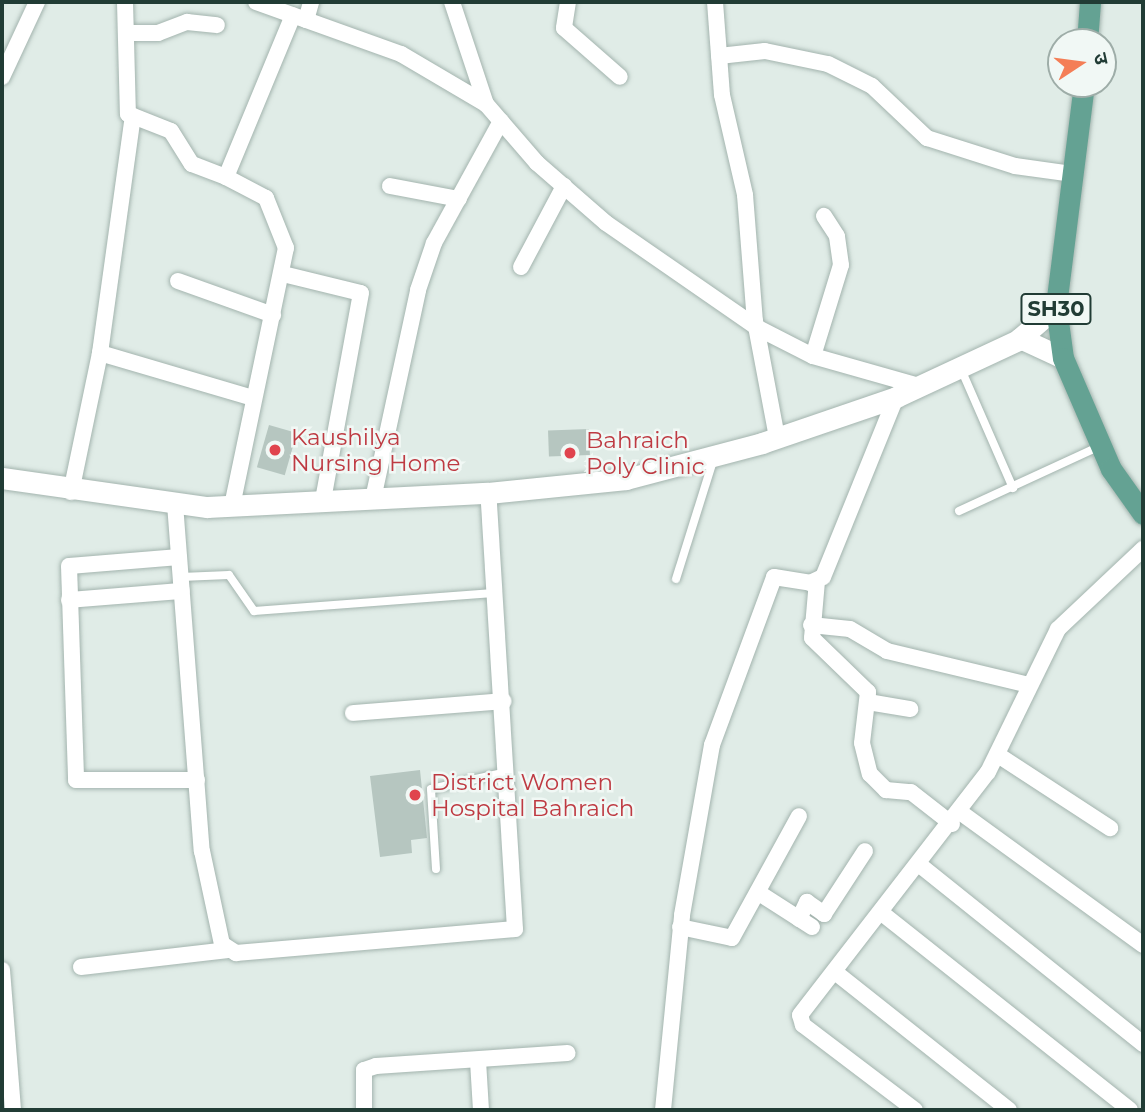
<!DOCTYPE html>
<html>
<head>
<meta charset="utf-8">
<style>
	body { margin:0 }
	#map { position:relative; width:1145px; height:1112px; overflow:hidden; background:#e0ece7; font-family:Montserrat,"Noto Sans Devanagari",sans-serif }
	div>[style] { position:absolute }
	.building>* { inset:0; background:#b6c6c0; transform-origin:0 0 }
	.roads { filter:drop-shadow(0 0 2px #a3b4ae) drop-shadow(0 0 2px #a3b4ae) }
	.lane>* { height:8px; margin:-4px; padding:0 4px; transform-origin:4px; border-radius:4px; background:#fff }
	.street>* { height:16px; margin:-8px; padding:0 8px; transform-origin:8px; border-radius:8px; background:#fff }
	.secondary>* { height:21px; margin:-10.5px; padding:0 10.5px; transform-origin:10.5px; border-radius:10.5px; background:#fff }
	.primary>* { height:21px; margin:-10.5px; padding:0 10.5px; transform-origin:10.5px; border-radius:10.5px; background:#64a293 }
	.dots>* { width:19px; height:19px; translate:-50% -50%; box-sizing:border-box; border:4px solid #f1f8f5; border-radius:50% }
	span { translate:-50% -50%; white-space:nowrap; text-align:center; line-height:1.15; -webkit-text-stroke:5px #f1f8f5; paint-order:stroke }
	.shield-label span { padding:2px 5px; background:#f1f8f5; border:2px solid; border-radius:5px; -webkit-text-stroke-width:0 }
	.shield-label { font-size:21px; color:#213c35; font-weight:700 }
	.health-label { font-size:23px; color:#be3a42 }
	.left { translate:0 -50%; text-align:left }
	.frame { position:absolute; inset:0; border:4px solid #213c35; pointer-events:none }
	.north { position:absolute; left:1047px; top:28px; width:70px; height:70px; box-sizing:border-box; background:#f1f8f5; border:2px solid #9eada8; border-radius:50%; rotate:77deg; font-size:19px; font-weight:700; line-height:28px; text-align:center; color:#213c35 }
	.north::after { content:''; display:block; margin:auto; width:24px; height:32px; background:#f47e56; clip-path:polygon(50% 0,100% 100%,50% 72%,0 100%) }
</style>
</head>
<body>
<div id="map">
	<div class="building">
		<div style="left:269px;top:425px;width:29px;height:44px;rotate:16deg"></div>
		<div style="left:589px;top:429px;width:26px;height:41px;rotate:88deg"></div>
		<div style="clip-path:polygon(420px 770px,427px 838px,411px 840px,412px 853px,380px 857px,370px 776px)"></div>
	</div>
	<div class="roads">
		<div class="lane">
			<div style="left:961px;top:369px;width:130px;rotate:66.4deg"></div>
			<div style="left:959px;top:511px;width:155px;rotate:-24.7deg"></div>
			<div style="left:181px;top:577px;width:48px;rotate:-2.4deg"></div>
			<div style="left:229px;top:575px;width:44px;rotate:55.2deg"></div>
			<div style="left:254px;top:611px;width:240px;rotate:-4.3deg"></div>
			<div style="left:676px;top:579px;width:127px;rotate:-72.6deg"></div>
			<div style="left:436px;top:869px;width:80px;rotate:-93.6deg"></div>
			<div style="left:431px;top:789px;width:78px;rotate:-12.6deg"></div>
		</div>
		<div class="street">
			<div style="left:125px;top:2px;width:112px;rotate:88.5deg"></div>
			<div style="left:128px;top:114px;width:46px;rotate:21.6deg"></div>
			<div style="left:171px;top:131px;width:39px;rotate:58deg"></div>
			<div style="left:192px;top:164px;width:36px;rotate:21deg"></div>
			<div style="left:256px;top:2px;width:154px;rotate:19.7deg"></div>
			<div style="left:401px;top:54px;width:99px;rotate:30.5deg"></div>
			<div style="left:452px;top:2px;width:108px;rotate:71.6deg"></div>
			<div style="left:486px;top:104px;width:78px;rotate:49.2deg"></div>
			<div style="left:537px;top:163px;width:91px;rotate:41deg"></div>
			<div style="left:606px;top:223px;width:183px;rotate:34.7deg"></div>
			<div style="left:756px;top:327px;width:64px;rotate:27deg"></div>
			<div style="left:813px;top:356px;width:110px;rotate:15.8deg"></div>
			<div style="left:568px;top:2px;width:26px;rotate:99deg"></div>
			<div style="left:564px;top:28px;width:74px;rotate:41.2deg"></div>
			<div style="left:715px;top:2px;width:93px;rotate:85.7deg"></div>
			<div style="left:722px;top:95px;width:103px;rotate:77deg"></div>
			<div style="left:745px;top:195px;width:126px;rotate:85.5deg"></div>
			<div style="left:755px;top:321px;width:118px;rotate:79.3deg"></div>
			<div style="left:306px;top:20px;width:19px;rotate:-74deg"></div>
			<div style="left:126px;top:33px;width:32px"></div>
			<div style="left:158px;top:33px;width:31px;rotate:-21deg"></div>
			<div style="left:187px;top:22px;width:30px;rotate:6deg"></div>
			<div style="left:719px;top:56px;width:46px;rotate:-6.2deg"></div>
			<div style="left:765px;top:51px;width:64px;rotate:11.7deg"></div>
			<div style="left:828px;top:64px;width:49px;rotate:26.6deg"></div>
			<div style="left:872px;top:86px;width:76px;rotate:43.4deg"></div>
			<div style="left:927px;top:138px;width:92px;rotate:17.7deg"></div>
			<div style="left:1015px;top:166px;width:59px;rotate:7.9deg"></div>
			<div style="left:2px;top:77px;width:83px;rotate:-65deg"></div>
			<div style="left:390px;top:186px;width:70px;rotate:10.7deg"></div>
			<div style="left:521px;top:267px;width:92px;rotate:-62deg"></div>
			<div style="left:283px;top:274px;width:80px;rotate:13.7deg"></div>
			<div style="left:361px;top:293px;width:211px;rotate:100.4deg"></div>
			<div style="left:178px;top:281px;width:101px;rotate:19.7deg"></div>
			<div style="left:100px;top:353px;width:159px;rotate:16.4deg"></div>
			<div style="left:813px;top:356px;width:95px;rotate:-72.9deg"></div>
			<div style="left:841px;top:265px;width:29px;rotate:-98deg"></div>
			<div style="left:837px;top:236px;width:24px;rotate:-123deg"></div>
			<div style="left:71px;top:492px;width:142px;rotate:-78.2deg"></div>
			<div style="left:100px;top:353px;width:239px;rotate:-82.1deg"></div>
			<div style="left:373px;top:499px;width:214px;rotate:-77.8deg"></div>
			<div style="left:418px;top:290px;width:50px;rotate:-71.2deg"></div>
			<div style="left:434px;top:243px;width:139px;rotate:-61.2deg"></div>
			<div style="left:175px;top:504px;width:348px;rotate:85.6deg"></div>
			<div style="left:202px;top:851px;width:95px;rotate:77.9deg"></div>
			<div style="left:222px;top:944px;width:17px;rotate:33deg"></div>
			<div style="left:236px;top:953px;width:280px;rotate:-4.9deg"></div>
			<div style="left:515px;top:929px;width:437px;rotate:-93.5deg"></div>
			<div style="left:232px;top:506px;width:264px;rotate:-78.2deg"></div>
			<div style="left:286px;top:248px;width:54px;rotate:-111.8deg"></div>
			<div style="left:266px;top:198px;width:45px;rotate:-152.3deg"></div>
			<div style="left:226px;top:177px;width:175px;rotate:-67.5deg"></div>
			<div style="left:179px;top:557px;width:110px;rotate:175.3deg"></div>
			<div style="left:69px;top:566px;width:214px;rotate:88.1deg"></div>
			<div style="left:76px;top:780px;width:121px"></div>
			<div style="left:817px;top:581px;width:57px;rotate:95deg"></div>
			<div style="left:812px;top:638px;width:78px;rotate:44deg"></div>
			<div style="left:868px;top:692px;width:51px;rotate:96.7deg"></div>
			<div style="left:862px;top:743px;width:32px;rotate:76deg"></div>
			<div style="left:870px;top:774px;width:23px;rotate:45deg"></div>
			<div style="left:886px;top:790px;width:25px;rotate:5deg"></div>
			<div style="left:911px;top:792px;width:52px;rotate:38deg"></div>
			<div style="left:69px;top:600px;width:113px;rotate:-4.6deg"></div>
			<div style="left:811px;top:625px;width:39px;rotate:6deg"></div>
			<div style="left:850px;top:629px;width:43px;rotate:30.7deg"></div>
			<div style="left:887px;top:651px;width:146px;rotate:13.5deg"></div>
			<div style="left:868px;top:702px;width:43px;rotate:9.5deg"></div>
			<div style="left:353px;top:713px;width:151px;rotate:-4.5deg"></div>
			<div style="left:998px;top:755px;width:134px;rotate:33.1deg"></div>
			<div style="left:960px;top:812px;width:226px;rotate:36deg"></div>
			<div style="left:921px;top:866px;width:285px;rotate:38.7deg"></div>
			<div style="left:759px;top:893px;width:63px;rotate:32.7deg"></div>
			<div style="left:883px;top:914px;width:315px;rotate:38.4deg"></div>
			<div style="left:799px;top:919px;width:19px;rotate:-65deg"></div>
			<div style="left:807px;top:902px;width:21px;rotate:35deg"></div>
			<div style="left:824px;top:914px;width:75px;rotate:-56.9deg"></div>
			<div style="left:680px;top:927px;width:53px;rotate:11.9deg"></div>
			<div style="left:732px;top:938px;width:139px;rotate:-61.2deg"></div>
			<div style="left:81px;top:967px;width:148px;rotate:-6.6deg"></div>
			<div style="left:2px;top:970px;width:140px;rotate:85.5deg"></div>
			<div style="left:835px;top:972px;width:222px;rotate:38.4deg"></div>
			<div style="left:478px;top:1061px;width:49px;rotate:86.5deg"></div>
			<div style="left:364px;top:1110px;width:40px;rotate:-90deg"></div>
			<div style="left:364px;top:1070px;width:13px;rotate:-18deg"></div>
			<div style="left:376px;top:1066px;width:192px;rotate:-3.9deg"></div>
			<div style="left:663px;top:1110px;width:196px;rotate:-84.4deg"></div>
			<div style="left:682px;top:915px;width:173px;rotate:-80deg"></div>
			<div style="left:712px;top:745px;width:179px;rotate:-69.7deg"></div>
			<div style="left:774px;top:577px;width:36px;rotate:9deg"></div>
			<div style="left:810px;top:583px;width:14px;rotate:-25deg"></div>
			<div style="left:823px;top:577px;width:194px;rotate:-67.9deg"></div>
			<div style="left:915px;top:1110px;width:141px;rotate:-142.8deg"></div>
			<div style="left:803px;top:1025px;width:10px;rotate:-107deg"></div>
			<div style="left:800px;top:1015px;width:307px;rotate:-52.3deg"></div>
			<div style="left:988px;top:772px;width:159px;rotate:-63.9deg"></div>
			<div style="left:1058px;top:629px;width:117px;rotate:-43.3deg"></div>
		</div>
		<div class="secondary">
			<div style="left:1020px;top:338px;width:47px;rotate:24.9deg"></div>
			<div style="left:2px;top:478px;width:207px;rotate:8.1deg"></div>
			<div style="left:207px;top:507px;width:281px;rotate:-2.9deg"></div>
			<div style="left:488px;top:493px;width:139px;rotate:-5.8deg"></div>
			<div style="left:626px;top:479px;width:141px;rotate:-14.8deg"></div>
			<div style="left:762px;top:443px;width:142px;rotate:-18.9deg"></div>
			<div style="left:896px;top:397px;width:135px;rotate:-25deg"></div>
			<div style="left:1018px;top:340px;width:50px;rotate:-41deg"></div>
		</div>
		<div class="primary">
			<div style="left:1087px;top:42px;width:40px;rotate:-85.7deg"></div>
			<div style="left:1084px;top:84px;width:225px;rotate:97.2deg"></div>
			<div style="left:1056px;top:307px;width:51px;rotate:82.2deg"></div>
			<div style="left:1063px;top:358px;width:121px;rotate:66.6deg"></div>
			<div style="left:1111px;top:469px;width:55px;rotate:54.6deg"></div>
		</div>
	</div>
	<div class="dots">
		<div style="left:275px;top:450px;background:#e0444e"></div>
		<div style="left:570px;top:453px;background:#e0444e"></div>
		<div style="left:415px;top:795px;background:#e0444e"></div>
	</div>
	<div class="shield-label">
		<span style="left:1056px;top:309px">SH30</span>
	</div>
	<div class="health-label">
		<span class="left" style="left:291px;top:450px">Kaushilya<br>Nursing Home</span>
		<span class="left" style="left:586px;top:453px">Bahraich<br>Poly Clinic</span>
		<span class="left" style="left:431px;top:795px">District Women<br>Hospital Bahraich</span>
	</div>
	<div class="frame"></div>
	<div class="north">उ</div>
</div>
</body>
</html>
